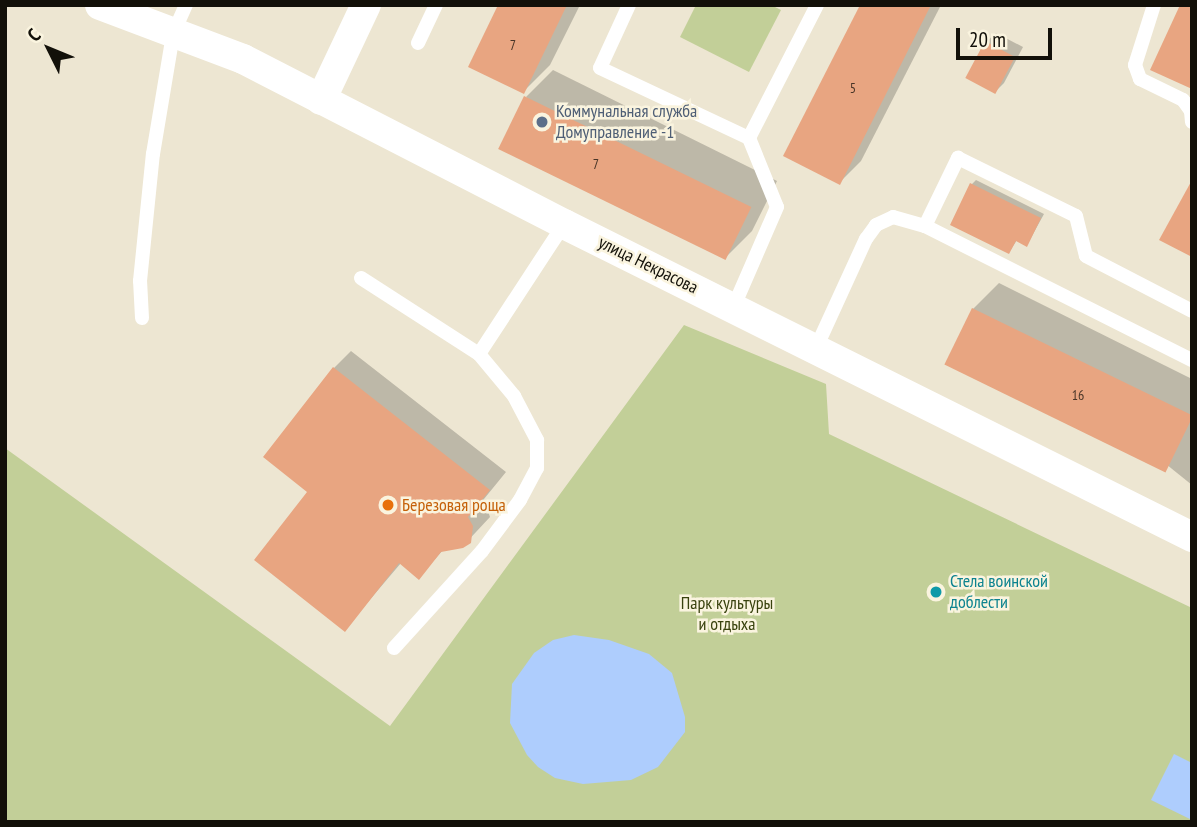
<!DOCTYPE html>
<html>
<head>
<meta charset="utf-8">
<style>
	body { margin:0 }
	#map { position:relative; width:1197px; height:827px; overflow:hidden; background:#ede6d2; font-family:"PT Sans Narrow",sans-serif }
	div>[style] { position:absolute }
	.green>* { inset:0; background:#c2cf98 }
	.water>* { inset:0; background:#aecdfd }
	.shadow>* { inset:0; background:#0003 }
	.building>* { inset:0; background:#e8a581; transform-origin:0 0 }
	.lane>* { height:14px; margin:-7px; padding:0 7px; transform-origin:7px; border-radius:7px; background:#fff }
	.street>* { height:30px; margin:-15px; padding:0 15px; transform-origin:15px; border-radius:15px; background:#fff }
	.dots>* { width:19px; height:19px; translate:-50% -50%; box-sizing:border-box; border:4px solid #faf4df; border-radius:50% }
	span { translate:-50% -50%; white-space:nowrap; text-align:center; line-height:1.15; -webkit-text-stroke:5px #faf4df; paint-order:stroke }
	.number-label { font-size:14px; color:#483527 }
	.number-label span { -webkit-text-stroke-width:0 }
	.service-label { font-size:18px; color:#4e5e75 }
	.left { translate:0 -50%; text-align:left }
	.street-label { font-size:18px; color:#121009 }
	.food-label { font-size:18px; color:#c56008 }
	.culture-label { font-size:18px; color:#0d838f }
	.park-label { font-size:18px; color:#39420e }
	.frame { position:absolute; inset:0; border:7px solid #121009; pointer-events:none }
	.north { position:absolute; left:14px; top:14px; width:70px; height:70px; -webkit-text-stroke:5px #faf4df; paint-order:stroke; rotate:313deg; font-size:19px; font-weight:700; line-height:28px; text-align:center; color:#121009 }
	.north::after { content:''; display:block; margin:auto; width:24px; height:32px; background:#121009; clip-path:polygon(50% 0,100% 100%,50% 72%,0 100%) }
	.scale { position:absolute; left:956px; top:28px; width:96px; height:32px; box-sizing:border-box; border:4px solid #121009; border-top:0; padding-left:9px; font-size:21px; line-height:24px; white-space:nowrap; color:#121009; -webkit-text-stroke:5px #faf4df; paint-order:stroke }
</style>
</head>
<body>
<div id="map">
	<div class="green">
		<div style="clip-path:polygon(696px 5px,771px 5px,781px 10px,749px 72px,680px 37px)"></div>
		<div style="clip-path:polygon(684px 325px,826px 384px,829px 434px,1192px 608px,1192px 822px,5px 822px,5px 448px,390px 726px)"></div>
	</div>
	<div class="water">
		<div style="clip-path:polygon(574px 635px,609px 640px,649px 654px,672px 673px,685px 717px,685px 732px,658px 767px,631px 780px,583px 784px,555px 778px,538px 767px,527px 755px,510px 723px,512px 684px,534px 653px,553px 640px)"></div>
		<div style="clip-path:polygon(1174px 754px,1192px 763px,1192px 820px,1151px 800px)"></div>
	</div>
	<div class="shadow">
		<div style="clip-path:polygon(500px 5px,580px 5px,550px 65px,523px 92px)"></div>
		<div style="clip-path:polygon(862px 5px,941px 5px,861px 161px,839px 183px)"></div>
		<div style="clip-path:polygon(996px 33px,1023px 47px,1004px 83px,995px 92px,986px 42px)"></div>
		<div style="clip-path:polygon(553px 70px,777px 181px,752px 231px,725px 258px,526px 97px)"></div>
		<div style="clip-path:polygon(976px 180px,1044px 214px,1027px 245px,1017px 240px,1009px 252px,971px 185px)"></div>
		<div style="clip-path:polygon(999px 283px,1192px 379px,1192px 485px,973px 309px)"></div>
		<div style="clip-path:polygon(351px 351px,506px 472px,484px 499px,490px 517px,462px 547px,444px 549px,419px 577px,401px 563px,345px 629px,310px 492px,334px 368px)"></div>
	</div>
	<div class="building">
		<div style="clip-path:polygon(498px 5px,567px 5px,524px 94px,468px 67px)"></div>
		<div style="clip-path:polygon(860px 5px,931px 5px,840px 185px,783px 156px)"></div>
		<div style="clip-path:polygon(1180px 5px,1192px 5px,1192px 89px,1150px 70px)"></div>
		<div style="left:985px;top:41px;width:34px;height:42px;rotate:28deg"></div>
		<div style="left:524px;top:96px;width:253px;height:59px;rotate:26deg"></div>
		<div style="clip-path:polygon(1192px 180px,1192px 257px,1159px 240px)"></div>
		<div style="clip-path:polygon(970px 183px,1041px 218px,1027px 247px,1016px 241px,1009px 254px,950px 225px)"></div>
		<div style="left:972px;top:308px;width:246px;height:63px;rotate:26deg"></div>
		<div style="clip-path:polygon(333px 367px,490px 490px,468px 517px,473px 526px,471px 543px,463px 548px,441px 552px,419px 580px,399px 563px,345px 632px,254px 560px,307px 492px,263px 457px)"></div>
	</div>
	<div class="lane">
		<div style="left:629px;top:5px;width:69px;rotate:114.7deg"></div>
		<div style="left:600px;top:68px;width:165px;rotate:25.2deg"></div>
		<div style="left:749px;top:138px;width:74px;rotate:67.9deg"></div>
		<div style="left:777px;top:207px;width:110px;rotate:113.5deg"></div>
		<div style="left:1154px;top:5px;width:63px;rotate:107.6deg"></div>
		<div style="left:1135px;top:65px;width:15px;rotate:70deg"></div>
		<div style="left:1140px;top:79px;width:48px;rotate:26deg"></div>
		<div style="left:1183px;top:100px;width:14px;rotate:54deg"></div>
		<div style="left:1191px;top:111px;width:11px;rotate:85deg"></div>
		<div style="left:418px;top:43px;width:42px;rotate:-64.7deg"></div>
		<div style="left:749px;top:138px;width:149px;rotate:-62.9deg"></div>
		<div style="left:925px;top:226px;width:76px;rotate:-64.1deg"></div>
		<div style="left:958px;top:158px;width:131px;rotate:26.2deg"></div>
		<div style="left:1076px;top:216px;width:41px;rotate:76deg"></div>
		<div style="left:1086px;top:256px;width:119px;rotate:27.4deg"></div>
		<div style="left:361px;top:278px;width:140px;rotate:32.8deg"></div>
		<div style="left:479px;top:354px;width:55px;rotate:50.2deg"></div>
		<div style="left:514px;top:396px;width:50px;rotate:62.4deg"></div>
		<div style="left:537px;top:440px;width:28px;rotate:90deg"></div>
		<div style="left:537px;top:468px;width:36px;rotate:118deg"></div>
		<div style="left:520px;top:500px;width:64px;rotate:126.7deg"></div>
		<div style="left:482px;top:551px;width:131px;rotate:132.2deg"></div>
		<div style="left:142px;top:318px;width:37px;rotate:-93deg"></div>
		<div style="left:140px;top:281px;width:128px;rotate:-84.2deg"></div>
		<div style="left:153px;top:154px;width:122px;rotate:-80.5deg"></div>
		<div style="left:173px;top:34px;width:32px;rotate:-66deg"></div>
		<div style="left:816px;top:348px;width:120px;rotate:-65.4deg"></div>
		<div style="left:866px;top:239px;width:17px;rotate:-54deg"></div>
		<div style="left:876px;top:225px;width:19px;rotate:-25deg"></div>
		<div style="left:893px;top:217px;width:33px;rotate:16deg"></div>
		<div style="left:925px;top:226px;width:299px;rotate:26.7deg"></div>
		<div style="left:479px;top:354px;width:155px;rotate:-56.8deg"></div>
	</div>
	<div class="street">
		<div style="left:100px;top:5px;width:153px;rotate:20.7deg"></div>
		<div style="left:243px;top:59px;width:361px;rotate:27.2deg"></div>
		<div style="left:564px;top:224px;width:702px;rotate:26.49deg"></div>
		<div style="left:321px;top:100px;width:105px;rotate:-64.7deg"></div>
	</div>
	<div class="dots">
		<div style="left:542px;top:122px;background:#5c6f8a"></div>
		<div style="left:388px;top:505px;background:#e8710a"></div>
		<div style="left:936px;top:592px;background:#0f9aa8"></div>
	</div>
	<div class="number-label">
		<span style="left:513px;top:45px">7</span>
		<span style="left:853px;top:88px">5</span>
		<span style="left:596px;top:164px">7</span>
		<span style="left:1078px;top:395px">16</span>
	</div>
	<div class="service-label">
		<span class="left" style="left:556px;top:122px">Коммунальная служба<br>Домуправление -1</span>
	</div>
	<div class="street-label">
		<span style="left:648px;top:265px;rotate:26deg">улица Некрасова</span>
	</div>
	<div class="food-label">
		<span class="left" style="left:402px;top:505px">Березовая роща</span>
	</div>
	<div class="culture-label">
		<span class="left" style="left:950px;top:592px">Стела воинской<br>доблести</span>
	</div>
	<div class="park-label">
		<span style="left:727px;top:614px">Парк культуры<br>и отдыха</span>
	</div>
	<div class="frame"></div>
	<div class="north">С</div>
	<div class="scale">20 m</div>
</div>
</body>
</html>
